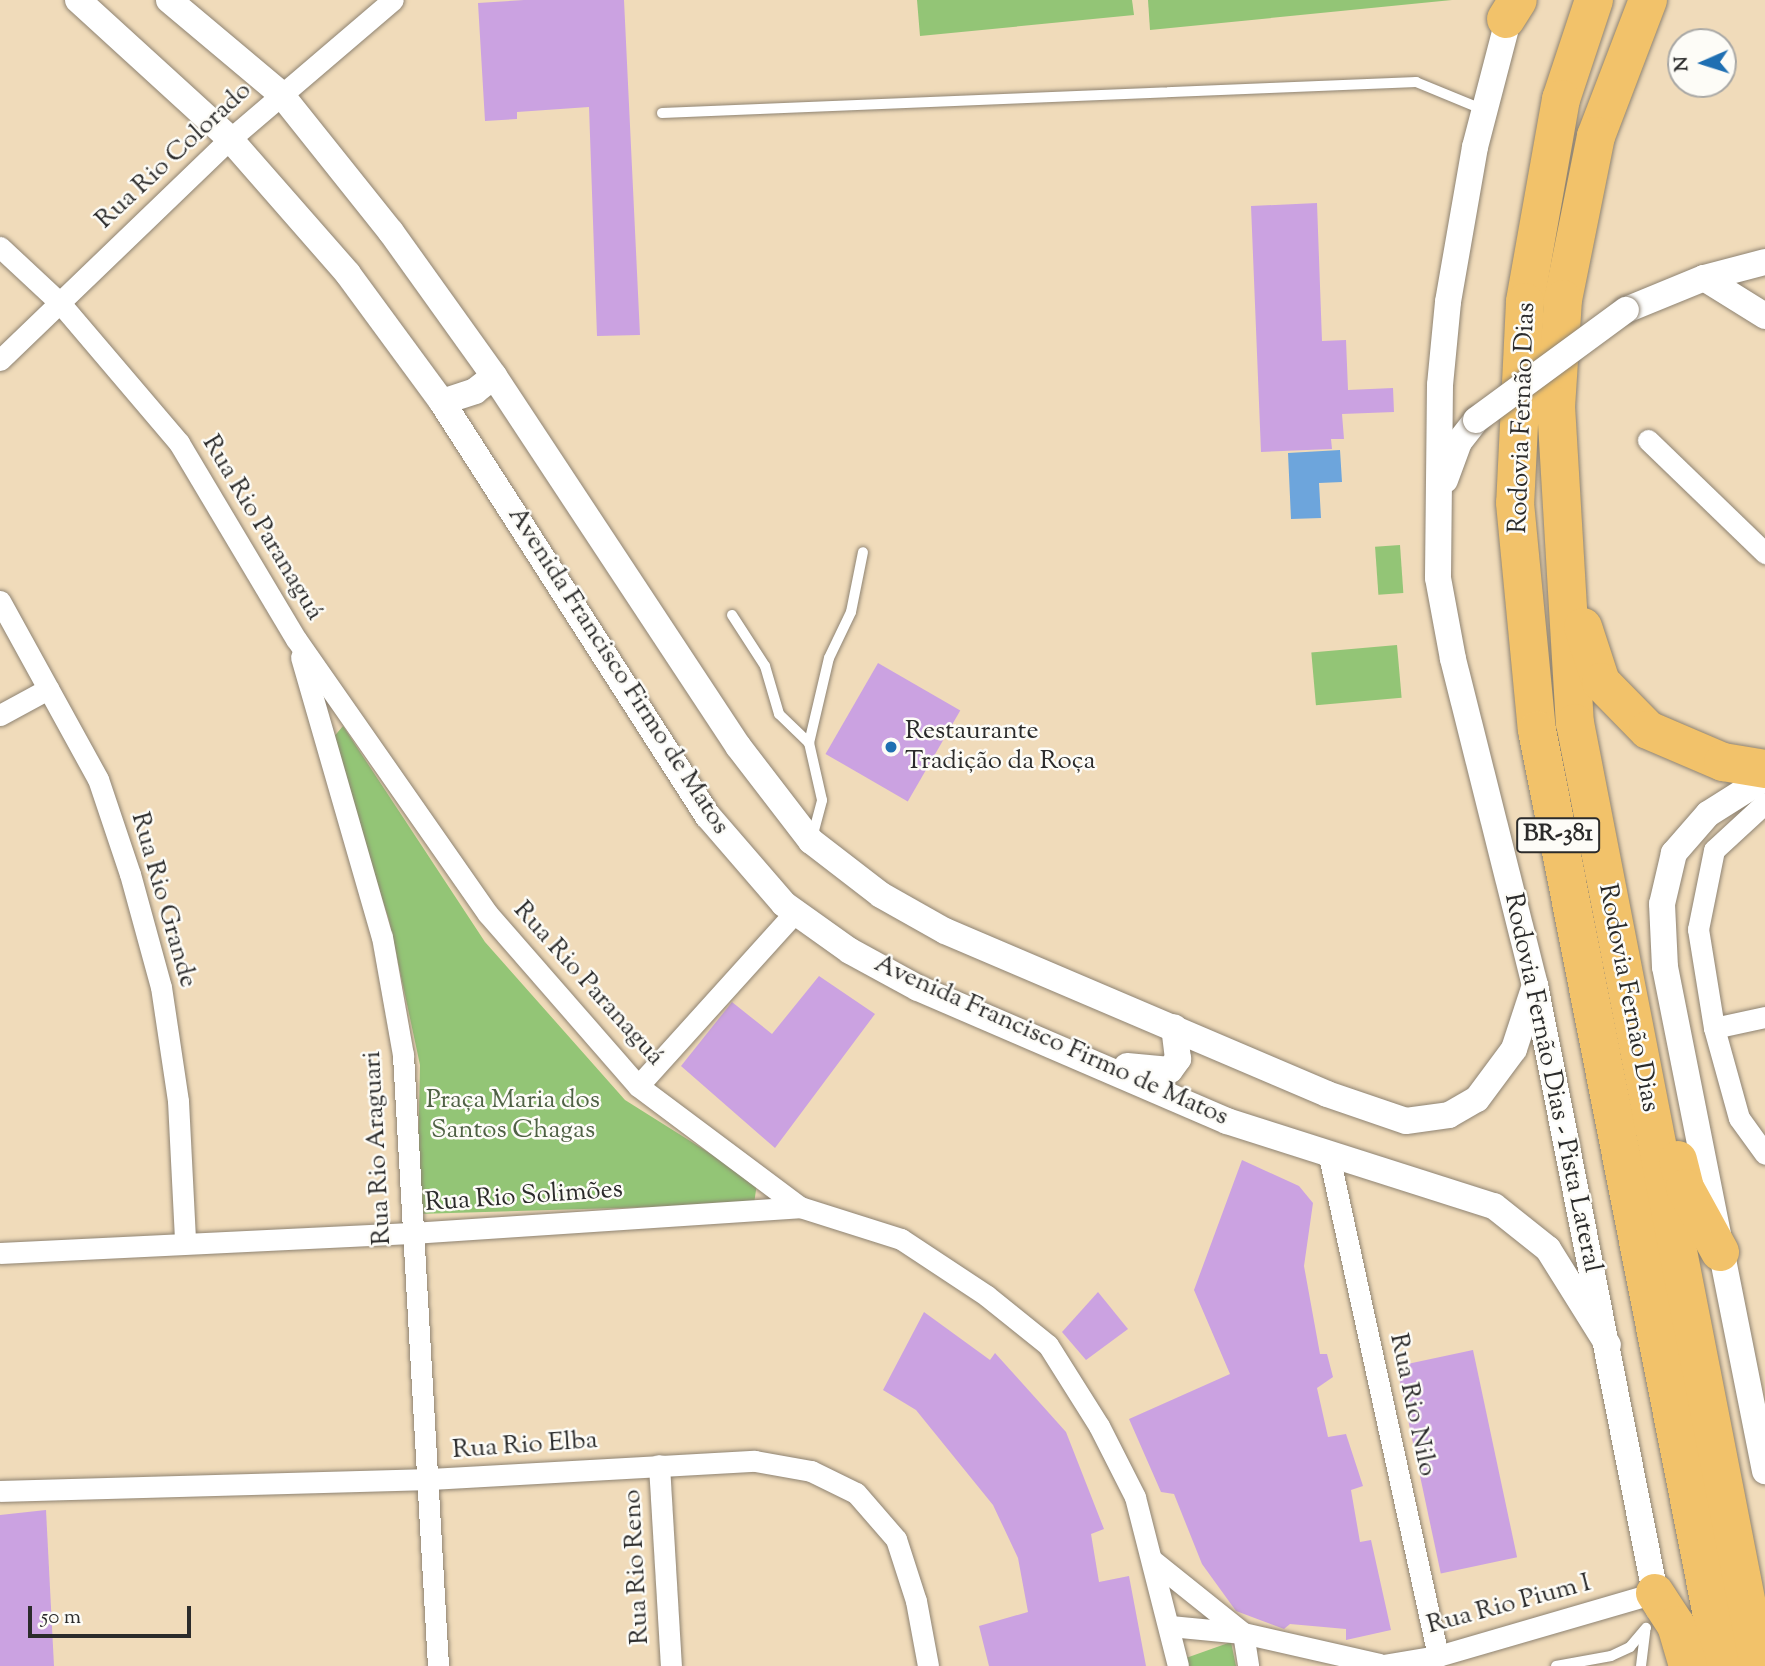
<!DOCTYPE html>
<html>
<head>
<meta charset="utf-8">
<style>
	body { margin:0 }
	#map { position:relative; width:1765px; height:1666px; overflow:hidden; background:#f0dbba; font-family:"Sorts Mill Goudy",serif }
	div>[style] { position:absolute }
	.green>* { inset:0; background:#93c576; transform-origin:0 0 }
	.water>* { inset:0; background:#6da5dc }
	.building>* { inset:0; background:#cba2e1; transform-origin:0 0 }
	.roads { filter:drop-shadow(0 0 2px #8e8372) drop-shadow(0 0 2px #8e8372) }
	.service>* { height:10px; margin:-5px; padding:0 5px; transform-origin:5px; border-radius:5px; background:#fff }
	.minor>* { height:21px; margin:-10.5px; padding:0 10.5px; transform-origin:10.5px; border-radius:10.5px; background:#fff }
	.tertiary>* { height:26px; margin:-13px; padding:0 13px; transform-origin:13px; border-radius:13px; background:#fff }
	.motorway>* { height:38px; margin:-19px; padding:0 19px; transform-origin:19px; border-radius:19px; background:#f2c26a }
	.bridges { filter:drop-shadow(0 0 2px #8e8372) drop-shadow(0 0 2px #8e8372) }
	.tertiary-bridge>* { height:26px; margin:-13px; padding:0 13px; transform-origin:13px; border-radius:13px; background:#fff }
	.dots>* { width:19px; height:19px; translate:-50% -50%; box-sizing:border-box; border:4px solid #fdfcf7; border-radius:50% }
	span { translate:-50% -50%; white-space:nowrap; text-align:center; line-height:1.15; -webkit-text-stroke:5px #fdfcf7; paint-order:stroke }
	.shield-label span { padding:2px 5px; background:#fdfcf7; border:2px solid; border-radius:5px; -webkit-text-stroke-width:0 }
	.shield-label { font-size:24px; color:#2b2b2b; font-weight:700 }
	.street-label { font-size:26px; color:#2b2b2b }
	.poi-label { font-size:26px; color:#2b2b2b }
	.left { translate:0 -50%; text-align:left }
	.park-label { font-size:26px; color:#4f6145 }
	.north { position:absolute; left:1667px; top:28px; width:70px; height:70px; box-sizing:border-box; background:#fdfcf7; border:2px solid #a9a8a5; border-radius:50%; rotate:267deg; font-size:19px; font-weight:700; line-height:28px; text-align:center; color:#2b2b2b }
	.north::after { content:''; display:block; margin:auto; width:24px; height:32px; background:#1f6fb2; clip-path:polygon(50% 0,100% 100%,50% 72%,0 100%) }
	.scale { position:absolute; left:28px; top:1606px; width:163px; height:32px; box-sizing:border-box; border:4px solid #2b2b2b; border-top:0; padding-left:9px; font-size:21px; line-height:24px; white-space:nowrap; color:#2b2b2b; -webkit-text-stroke:5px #fdfcf7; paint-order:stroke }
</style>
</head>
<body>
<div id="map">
	<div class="green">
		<div style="clip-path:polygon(917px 0,1132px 0,1134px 15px,920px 36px)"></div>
		<div style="clip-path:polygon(1148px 0,1452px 0,1150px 30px)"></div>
		<div style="left:1400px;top:545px;width:48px;height:25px;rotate:86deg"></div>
		<div style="left:1397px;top:645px;width:53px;height:86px;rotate:85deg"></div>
		<div style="clip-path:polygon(343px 726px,485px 942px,625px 1100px,757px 1183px,754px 1204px,417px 1214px,420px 1065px,389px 920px,332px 739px)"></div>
		<div style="clip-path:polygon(1231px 1642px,1236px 1666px,1188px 1666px,1186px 1658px)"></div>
	</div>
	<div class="water">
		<div style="clip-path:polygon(1340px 450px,1342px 482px,1319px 483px,1321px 518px,1291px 519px,1288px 453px)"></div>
	</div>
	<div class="building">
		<div style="clip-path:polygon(524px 0,624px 0,640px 335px,597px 336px,589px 107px,517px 112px,517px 119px,485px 121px,478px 3px)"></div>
		<div style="clip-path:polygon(1317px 203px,1322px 341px,1346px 340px,1348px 390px,1393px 388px,1394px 412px,1342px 414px,1344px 439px,1331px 439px,1332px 449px,1261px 452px,1251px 206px)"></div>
		<div style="left:878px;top:663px;width:95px;height:105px;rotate:30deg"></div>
		<div style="clip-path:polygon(819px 976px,875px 1014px,775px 1148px,681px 1066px,732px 1002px,772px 1034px)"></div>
		<div style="clip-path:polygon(1242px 1160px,1299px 1186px,1313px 1203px,1304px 1266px,1320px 1354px,1327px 1354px,1333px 1377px,1317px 1388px,1328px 1437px,1346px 1434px,1363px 1486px,1351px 1490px,1360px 1542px,1371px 1540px,1391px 1630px,1346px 1640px,1346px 1629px,1290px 1624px,1284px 1629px,1236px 1611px,1202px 1564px,1174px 1494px,1161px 1492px,1129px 1419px,1230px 1374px,1194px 1290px)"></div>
		<div style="clip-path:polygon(1098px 1292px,1128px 1329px,1086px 1360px,1062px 1332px)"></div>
		<div style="clip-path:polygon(924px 1312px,990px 1360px,995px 1353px,1066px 1432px,1104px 1529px,1091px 1534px,1099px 1582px,1129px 1576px,1146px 1666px,989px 1666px,979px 1626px,1028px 1612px,1018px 1558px,993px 1505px,916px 1410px,883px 1390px)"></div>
		<div style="left:1473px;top:1350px;width:212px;height:78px;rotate:78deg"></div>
		<div style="clip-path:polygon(46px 1510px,54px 1666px,0 1666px,0 1515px)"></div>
	</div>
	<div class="roads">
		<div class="service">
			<div style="left:662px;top:113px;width:755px;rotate:-2.35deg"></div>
			<div style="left:1416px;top:82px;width:74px;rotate:22.4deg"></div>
			<div style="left:732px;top:615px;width:61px;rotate:57.1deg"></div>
			<div style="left:765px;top:666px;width:50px;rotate:73.7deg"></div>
			<div style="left:779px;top:714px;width:42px;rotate:44deg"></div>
			<div style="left:812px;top:838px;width:39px;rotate:-75deg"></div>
			<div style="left:822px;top:800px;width:58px;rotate:-102.8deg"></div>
			<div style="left:809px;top:743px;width:87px;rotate:-76.8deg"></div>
			<div style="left:829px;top:658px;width:51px;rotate:-64.4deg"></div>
			<div style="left:851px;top:612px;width:61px;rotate:-78.7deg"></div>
			<div style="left:1556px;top:1666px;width:56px;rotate:-10.3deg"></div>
			<div style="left:1611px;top:1656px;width:21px;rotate:-25deg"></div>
			<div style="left:1630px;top:1647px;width:25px;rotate:-50deg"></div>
			<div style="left:1641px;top:1666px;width:35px;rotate:-83deg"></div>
		</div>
		<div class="minor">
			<div style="left:0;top:247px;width:82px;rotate:43deg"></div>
			<div style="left:60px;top:303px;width:184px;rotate:49.6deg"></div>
			<div style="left:179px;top:443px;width:228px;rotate:59.2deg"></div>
			<div style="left:296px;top:639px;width:335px;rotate:55.1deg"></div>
			<div style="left:488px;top:914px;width:228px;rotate:48.9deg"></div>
			<div style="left:638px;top:1086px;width:202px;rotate:36.8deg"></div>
			<div style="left:800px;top:1207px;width:106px;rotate:17.6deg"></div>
			<div style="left:901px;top:1239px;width:103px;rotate:33.5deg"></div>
			<div style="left:987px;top:1296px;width:78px;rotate:38.8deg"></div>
			<div style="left:1048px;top:1345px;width:96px;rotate:57.8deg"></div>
			<div style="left:1099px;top:1426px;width:80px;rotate:63.1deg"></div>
			<div style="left:1135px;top:1497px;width:174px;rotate:75.7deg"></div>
			<div style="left:0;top:360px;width:319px;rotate:-43.9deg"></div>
			<div style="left:230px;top:139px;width:214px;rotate:-40.5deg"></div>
			<div style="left:1648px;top:440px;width:163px;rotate:44deg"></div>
			<div style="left:0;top:601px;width:203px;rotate:61.2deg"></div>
			<div style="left:98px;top:779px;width:100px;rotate:71.4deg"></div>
			<div style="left:130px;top:874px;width:117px;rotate:74.7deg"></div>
			<div style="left:161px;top:987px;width:115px;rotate:81.5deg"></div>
			<div style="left:178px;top:1101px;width:140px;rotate:87.1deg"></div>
			<div style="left:301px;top:657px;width:291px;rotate:73.9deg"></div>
			<div style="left:382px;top:937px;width:120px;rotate:79.9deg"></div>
			<div style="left:403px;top:1055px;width:612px;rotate:86.72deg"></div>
			<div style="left:0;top:715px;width:55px;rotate:-28.4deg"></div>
			<div style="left:1765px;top:803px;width:69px;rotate:137.3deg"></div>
			<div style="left:1714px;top:850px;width:81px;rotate:101.4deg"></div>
			<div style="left:1698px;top:929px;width:100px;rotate:80.8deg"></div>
			<div style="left:1714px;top:1028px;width:93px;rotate:74.5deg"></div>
			<div style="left:1739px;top:1118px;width:44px;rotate:54.2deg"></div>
			<div style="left:1714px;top:1028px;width:52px;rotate:-12.2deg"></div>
			<div style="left:638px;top:1086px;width:234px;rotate:-47.9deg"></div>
			<div style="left:1329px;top:1156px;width:512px;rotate:77.7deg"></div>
			<div style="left:0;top:1253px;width:411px;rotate:-2.8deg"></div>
			<div style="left:411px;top:1233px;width:390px;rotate:-3.8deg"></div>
			<div style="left:659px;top:1465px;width:201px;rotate:86.6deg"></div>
			<div style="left:0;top:1491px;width:430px;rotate:-1.6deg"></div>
			<div style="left:430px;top:1479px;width:325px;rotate:-3.2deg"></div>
			<div style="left:755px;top:1461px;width:57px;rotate:10.1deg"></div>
			<div style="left:811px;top:1471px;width:50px;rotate:26.1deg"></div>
			<div style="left:856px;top:1493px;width:61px;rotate:49deg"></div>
			<div style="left:896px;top:1539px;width:65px;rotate:72.1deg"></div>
			<div style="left:916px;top:1601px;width:66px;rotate:79.5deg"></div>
			<div style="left:1152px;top:1560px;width:117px;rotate:38.7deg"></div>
			<div style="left:1243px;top:1633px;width:33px;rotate:81deg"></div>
			<div style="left:1170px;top:1626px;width:73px;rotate:5.5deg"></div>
			<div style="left:1243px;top:1633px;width:140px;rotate:12.8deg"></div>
			<div style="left:1377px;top:1666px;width:62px;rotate:-9.3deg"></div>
			<div style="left:1438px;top:1656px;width:226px;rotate:-16.2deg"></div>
		</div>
		<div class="tertiary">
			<div style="left:78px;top:0;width:206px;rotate:42.4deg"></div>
			<div style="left:230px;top:139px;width:179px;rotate:48.8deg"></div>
			<div style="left:348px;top:274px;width:159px;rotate:53.7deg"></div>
			<div style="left:442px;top:402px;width:492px;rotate:57.3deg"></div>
			<div style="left:708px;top:816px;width:116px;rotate:49.2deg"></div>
			<div style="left:784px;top:904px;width:81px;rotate:35.5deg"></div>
			<div style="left:850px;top:951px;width:77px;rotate:28.6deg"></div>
			<div style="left:918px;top:988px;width:336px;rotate:23.3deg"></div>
			<div style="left:1227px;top:1121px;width:280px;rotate:17.7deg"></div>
			<div style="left:1494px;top:1206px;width:69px;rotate:38.5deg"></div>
			<div style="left:1548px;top:1249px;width:113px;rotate:58deg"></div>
			<div style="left:169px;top:0;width:145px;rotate:40deg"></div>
			<div style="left:280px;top:93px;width:178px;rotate:51.4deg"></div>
			<div style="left:391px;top:232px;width:177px;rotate:54.4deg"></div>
			<div style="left:494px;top:376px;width:443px;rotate:56.6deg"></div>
			<div style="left:738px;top:746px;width:120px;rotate:52.5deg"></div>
			<div style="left:811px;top:841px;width:88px;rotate:37.6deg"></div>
			<div style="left:881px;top:895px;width:73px;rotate:29.4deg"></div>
			<div style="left:945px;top:931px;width:415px;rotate:23.1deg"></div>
			<div style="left:1327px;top:1094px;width:83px;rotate:18.9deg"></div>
			<div style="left:1406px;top:1121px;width:43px;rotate:-7.9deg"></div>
			<div style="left:1449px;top:1115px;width:32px;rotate:-30deg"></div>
			<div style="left:1477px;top:1099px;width:62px;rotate:-53.5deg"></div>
			<div style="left:1514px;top:1049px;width:67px;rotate:-71.8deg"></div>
			<div style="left:1512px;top:5px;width:147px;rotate:104.6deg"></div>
			<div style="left:1475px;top:147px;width:157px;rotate:99.9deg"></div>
			<div style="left:1448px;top:302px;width:83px;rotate:95.5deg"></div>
			<div style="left:1440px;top:385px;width:193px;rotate:90.6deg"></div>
			<div style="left:1438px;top:578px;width:82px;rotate:79.5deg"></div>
			<div style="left:1453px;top:659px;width:336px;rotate:75.9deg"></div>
			<div style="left:1535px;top:985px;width:635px;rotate:78.83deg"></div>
			<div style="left:1704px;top:278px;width:72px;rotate:31.9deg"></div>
			<div style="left:1626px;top:310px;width:84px;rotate:-22.3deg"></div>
			<div style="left:1704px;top:278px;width:63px;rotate:-14.7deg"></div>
			<div style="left:442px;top:402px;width:35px;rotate:-18deg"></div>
			<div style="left:475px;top:391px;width:24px;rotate:-38deg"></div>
			<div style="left:1445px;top:480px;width:40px;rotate:-69.8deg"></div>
			<div style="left:1459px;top:442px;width:28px;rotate:-52deg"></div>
			<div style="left:1765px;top:778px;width:67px;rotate:147.7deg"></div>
			<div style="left:1708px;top:814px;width:52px;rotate:131.1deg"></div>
			<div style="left:1674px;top:853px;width:52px;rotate:103.2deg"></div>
			<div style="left:1662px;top:904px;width:63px;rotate:87.3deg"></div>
			<div style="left:1665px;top:967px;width:514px;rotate:78.78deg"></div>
			<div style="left:1127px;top:1066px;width:43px;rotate:5.3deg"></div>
			<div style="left:1170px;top:1070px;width:14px;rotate:-54deg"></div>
			<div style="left:1178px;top:1059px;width:32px;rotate:-97deg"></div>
		</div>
		<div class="motorway">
			<div style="left:1594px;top:0;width:104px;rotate:108.4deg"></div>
			<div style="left:1561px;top:99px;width:206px;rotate:100.1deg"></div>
			<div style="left:1525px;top:302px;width:201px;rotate:92.8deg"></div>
			<div style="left:1515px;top:503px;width:228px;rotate:84.5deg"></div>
			<div style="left:1537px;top:730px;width:954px;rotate:78.82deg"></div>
			<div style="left:1648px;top:0;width:146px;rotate:110.9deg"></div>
			<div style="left:1596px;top:136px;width:166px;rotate:101.4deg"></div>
			<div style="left:1563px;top:299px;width:107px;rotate:93.7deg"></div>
			<div style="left:1556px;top:406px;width:318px;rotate:86.6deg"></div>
			<div style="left:1575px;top:723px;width:961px;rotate:78.96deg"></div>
			<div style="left:1506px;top:19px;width:22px;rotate:-58deg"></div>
			<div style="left:1583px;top:627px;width:58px;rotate:71.9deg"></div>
			<div style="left:1601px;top:682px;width:67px;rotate:45.6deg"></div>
			<div style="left:1648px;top:730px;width:82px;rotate:23.1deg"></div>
			<div style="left:1723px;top:762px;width:43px;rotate:9.5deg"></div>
			<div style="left:1678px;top:1160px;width:29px;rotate:76deg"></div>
			<div style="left:1685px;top:1188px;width:73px;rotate:61.3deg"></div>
			<div style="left:1655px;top:1593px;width:38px;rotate:57deg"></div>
			<div style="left:1676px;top:1625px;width:43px;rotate:73.7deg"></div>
		</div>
	</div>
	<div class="bridges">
		<div class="tertiary-bridge">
			<div style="left:1476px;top:420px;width:186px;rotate:-36.3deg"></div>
		</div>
	</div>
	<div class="dots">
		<div style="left:891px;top:747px;background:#1f6fb2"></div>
	</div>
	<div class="shield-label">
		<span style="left:1558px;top:835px">BR-381</span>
	</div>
	<div class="street-label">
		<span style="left:174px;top:156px;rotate:-43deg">Rua Rio Colorado</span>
		<span style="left:1523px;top:418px;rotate:-88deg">Rodovia Fernão Dias</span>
		<span style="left:262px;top:528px;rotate:59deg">Rua Rio Paranaguá</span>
		<span style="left:618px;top:671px;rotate:57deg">Avenida Francisco Firmo de Matos</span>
		<span style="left:163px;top:900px;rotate:74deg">Rua Rio Grande</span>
		<span style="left:588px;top:984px;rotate:48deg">Rua Rio Paranaguá</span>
		<span style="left:1628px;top:998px;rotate:79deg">Rodovia Fernão Dias</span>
		<span style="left:1051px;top:1041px;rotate:24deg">Avenida Francisco Firmo de Matos</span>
		<span style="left:1552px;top:1083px;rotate:78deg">Rodovia Fernão Dias - Pista Lateral</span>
		<span style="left:378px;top:1148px;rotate:-93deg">Rua Rio Araguari</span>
		<span style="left:524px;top:1197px;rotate:-4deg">Rua Rio Solimões</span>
		<span style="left:1412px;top:1405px;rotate:78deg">Rua Rio Nilo</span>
		<span style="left:525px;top:1446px;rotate:-4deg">Rua Rio Elba</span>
		<span style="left:637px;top:1567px;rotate:-93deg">Rua Rio Reno</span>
		<span style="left:1509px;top:1605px;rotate:-15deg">Rua Rio Pium I</span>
	</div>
	<div class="poi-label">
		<span class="left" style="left:905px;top:747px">Restaurante<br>Tradição da Roça</span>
	</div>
	<div class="park-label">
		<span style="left:513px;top:1116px">Praça Maria dos<br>Santos Chagas</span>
	</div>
	<div class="north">N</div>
	<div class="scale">50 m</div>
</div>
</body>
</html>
